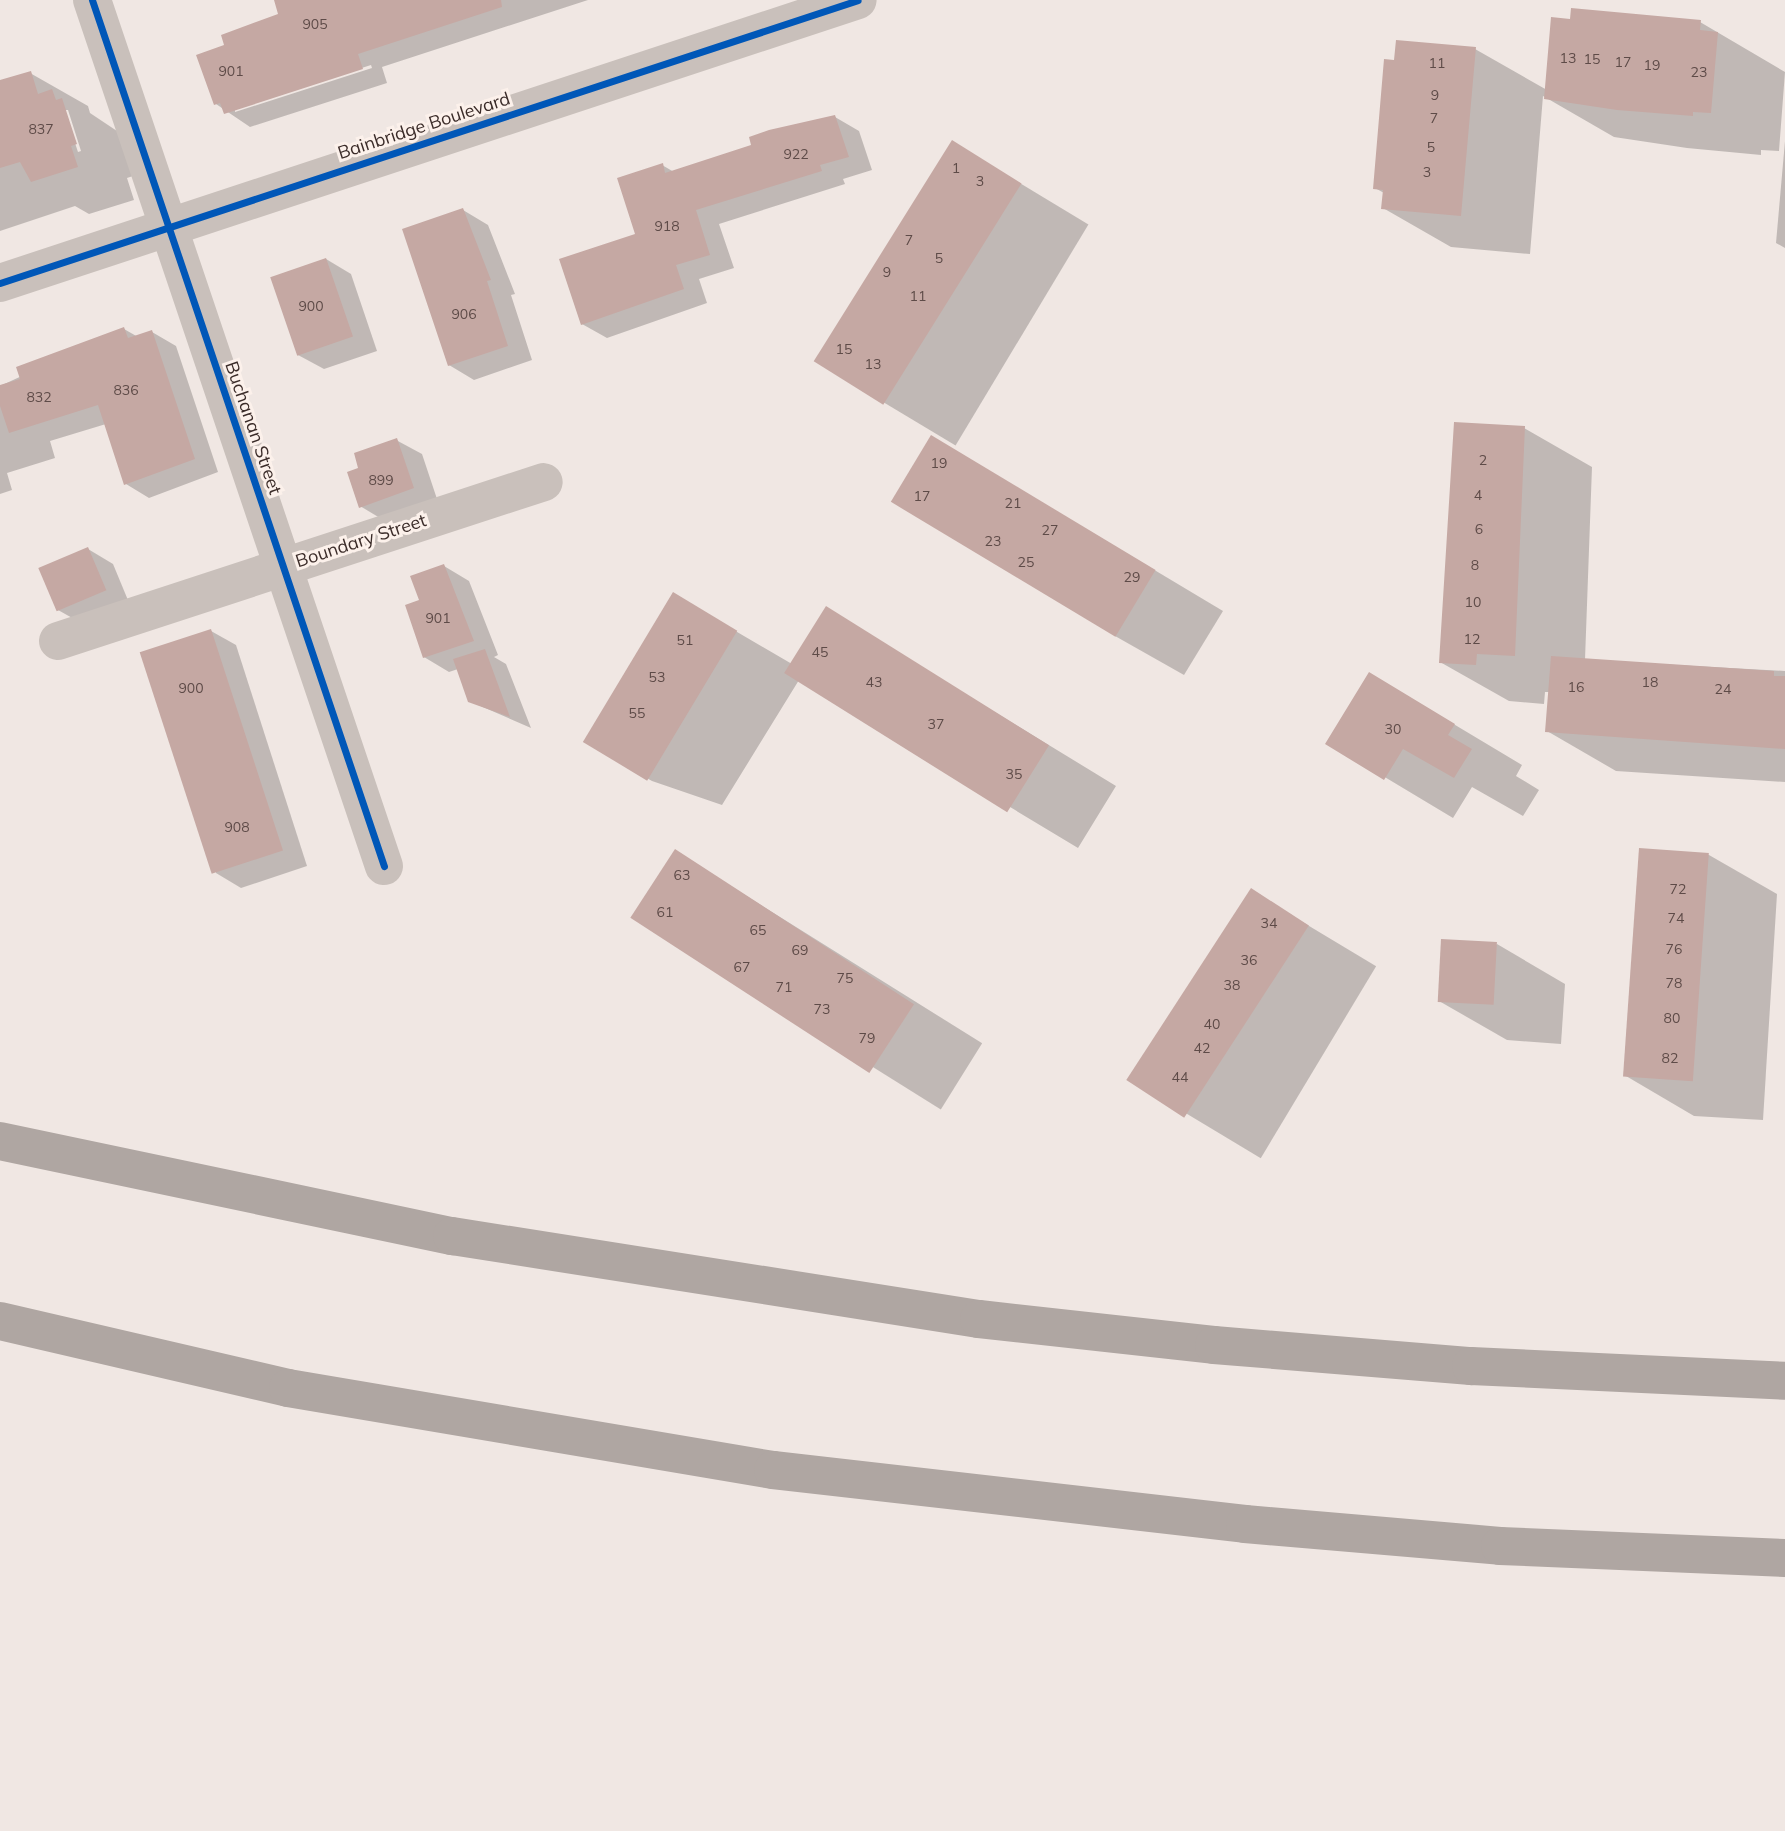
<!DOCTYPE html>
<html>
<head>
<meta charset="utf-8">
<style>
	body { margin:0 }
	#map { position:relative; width:1785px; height:1831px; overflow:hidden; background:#f0e7e3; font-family:Mulish,sans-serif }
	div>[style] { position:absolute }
	.shadow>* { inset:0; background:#0003; transform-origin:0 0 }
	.building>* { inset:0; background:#c5a8a3; transform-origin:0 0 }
	.minor>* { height:38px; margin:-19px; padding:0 19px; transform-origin:19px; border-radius:19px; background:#c9c0bb }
	.highway>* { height:38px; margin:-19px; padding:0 19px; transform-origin:19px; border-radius:19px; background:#afa6a2 }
	.cycleway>* { height:7px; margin:-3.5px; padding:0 3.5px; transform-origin:3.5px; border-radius:3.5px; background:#0057b8 }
	span { translate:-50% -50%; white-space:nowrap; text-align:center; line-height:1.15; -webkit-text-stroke:6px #fcf1eb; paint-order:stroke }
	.number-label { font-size:14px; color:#5e4b48 }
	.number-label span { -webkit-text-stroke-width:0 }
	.street-label { font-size:18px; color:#3b2c29 }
</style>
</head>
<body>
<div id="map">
	<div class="shadow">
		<div style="clip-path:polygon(evenodd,275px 0,588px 0,382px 67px,387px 83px,250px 127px,216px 104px,226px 46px,280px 15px,275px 0,371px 65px,372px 68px,235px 112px,235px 109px,371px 65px)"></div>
		<div style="clip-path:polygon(1700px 22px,1785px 72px,1779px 151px,1761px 150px,1761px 155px,1687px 148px,1614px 137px,1543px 96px,1530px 254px,1451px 247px,1383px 208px,1384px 193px,1375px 188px,1395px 62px,1475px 49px,1547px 90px)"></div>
		<div style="clip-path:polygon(evenodd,30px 73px,88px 106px,90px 113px,120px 133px,133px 176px,127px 178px,134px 200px,89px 214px,75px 206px,0 231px,0 82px,30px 73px,64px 110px,68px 110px,81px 151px,78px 152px,64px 110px)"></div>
		<div style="clip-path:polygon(835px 117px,859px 131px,872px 170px,843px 179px,845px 184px,719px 224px,734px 268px,699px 279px,707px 303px,607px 338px,582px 324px,637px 236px,662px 165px,674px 172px)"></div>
		<div style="clip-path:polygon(1785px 141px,1785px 248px,1776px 243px)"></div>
		<div style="left:953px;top:143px;width:158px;height:258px;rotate:31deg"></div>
		<div style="clip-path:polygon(463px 210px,488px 225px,515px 294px,511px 295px,532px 360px,474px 380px,449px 365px)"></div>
		<div style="clip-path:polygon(326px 259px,351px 274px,377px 351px,324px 369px,298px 355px)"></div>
		<div style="clip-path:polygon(124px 329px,138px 337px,152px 332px,176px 346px,218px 472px,149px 498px,126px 484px,106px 424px,50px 441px,55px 458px,7px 473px,12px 490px,0 494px,0 386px)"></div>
		<div style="clip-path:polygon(1524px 428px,1592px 467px,1585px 660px,1785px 671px,1785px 782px,1616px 771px,1547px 731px,1550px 692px,1545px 692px,1544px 704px,1509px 701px,1440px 662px)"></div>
		<div style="clip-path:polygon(932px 437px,1223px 611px,1184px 675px,1115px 636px)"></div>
		<div style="clip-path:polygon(396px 440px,422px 454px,438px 502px,385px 521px,360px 506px,361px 469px)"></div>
		<div style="clip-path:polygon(88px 549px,113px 564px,130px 605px,83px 624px,58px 610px)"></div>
		<div style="clip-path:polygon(444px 566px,469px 581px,498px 655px,494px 657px,506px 664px,531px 728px,469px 701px,458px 669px,449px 672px,424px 657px)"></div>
		<div style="clip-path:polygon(674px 595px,792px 664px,826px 609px,1116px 786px,1078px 848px,799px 680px,722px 805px,652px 781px,584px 742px)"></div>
		<div style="clip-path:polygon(211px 631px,236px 645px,307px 866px,241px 888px,216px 873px)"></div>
		<div style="clip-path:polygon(1370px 674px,1522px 765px,1516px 776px,1539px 790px,1523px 816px,1472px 787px,1453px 818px,1328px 743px)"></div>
		<div style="clip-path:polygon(1640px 850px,1709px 855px,1777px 894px,1763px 1120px,1694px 1116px,1626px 1076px)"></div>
		<div style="left:676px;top:852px;width:361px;height:78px;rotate:32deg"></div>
		<div style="left:1251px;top:891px;width:146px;height:224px;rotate:31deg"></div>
		<div style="clip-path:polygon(1497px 944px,1565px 984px,1561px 1044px,1507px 1040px,1439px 1001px)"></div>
	</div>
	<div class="building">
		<div style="clip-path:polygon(274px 0,501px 0,502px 7px,358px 54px,363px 69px,224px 114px,220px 103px,214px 105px,196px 55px,224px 45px,221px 35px,278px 14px)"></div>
		<div style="clip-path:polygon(1571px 8px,1701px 20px,1700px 30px,1718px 32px,1711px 113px,1693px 112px,1693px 116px,1617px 110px,1544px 99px,1551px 17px,1570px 19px)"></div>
		<div style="clip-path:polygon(1396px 40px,1476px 47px,1461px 216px,1381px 209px,1383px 190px,1373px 189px,1384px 59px,1394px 60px)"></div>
		<div style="clip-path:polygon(31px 71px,38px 94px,52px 89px,56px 100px,62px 98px,77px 144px,71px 146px,78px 167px,31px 182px,20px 162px,0 168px,0 80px)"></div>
		<div style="clip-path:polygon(835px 115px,849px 157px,820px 165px,822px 171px,696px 210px,710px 255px,676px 265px,684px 289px,581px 325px,559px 259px,635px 234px,617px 178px,663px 163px,665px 173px,751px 145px,749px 137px,769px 130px)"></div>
		<div style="left:952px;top:140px;width:82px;height:261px;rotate:32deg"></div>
		<div style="clip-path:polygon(463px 208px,491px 280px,487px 281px,508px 346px,448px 366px,402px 229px)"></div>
		<div style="left:326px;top:258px;width:83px;height:59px;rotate:71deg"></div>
		<div style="clip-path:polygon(124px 327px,128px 338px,152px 330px,195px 459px,124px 485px,98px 405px,9px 433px,0 406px,0 385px,20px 379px,16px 367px)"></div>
		<div style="clip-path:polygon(1454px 422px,1525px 426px,1515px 656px,1477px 654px,1476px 665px,1439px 663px)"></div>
		<div style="left:931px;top:435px;width:262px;height:78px;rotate:31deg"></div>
		<div style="clip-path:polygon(397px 438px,414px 488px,359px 508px,347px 472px,358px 468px,354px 453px)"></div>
		<div style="left:88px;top:547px;width:47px;height:54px;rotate:67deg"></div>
		<div style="clip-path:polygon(444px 564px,474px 641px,423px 658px,405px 605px,419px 600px,410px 576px)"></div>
		<div style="left:673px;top:592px;width:75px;height:175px;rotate:31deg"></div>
		<div style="left:826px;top:606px;width:263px;height:79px;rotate:32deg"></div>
		<div style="left:211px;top:629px;width:233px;height:75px;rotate:72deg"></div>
		<div style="clip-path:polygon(485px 649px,510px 717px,468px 702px,453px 659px)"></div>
		<div style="clip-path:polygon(1551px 656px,1774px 671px,1774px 676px,1785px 676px,1785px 749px,1545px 732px)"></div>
		<div style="clip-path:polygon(1369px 672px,1455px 724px,1448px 735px,1472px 749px,1454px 778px,1403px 749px,1384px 780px,1325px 744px)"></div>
		<div style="left:1639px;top:848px;width:70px;height:229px;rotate:4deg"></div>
		<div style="left:675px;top:849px;width:285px;height:82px;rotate:33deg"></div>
		<div style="left:1251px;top:888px;width:69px;height:229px;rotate:33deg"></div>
		<div style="left:1441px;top:939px;width:56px;height:63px;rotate:3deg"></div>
	</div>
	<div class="minor">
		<div style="left:92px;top:0;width:914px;rotate:71.37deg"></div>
		<div style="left:0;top:283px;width:903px;rotate:-18.25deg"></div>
		<div style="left:58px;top:641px;width:511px;rotate:-18.12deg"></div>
	</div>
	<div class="highway">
		<div style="left:0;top:1141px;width:462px;rotate:11.9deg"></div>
		<div style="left:452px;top:1236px;width:533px;rotate:8.95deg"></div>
		<div style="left:979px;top:1319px;width:236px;rotate:6.3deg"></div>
		<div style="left:1214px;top:1345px;width:258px;rotate:4.7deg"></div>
		<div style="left:1471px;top:1366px;width:314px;rotate:2.7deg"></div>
		<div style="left:0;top:1321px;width:296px;rotate:13.1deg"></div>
		<div style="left:288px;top:1388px;width:492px;rotate:9.6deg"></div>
		<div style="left:773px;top:1470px;width:475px;rotate:6.5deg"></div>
		<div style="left:1245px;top:1524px;width:256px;rotate:4.9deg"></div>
		<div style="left:1500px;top:1546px;width:285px;rotate:2.4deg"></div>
	</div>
	<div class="cycleway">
		<div style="left:92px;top:0;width:914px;rotate:71.37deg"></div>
		<div style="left:0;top:283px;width:903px;rotate:-18.25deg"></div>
	</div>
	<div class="number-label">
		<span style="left:315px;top:24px">905</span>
		<span style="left:1568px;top:58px">13</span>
		<span style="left:1592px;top:59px">15</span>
		<span style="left:1623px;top:62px">17</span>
		<span style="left:1437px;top:63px">11</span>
		<span style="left:1652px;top:65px">19</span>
		<span style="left:231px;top:71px">901</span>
		<span style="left:1699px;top:72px">23</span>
		<span style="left:1435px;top:95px">9</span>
		<span style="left:1434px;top:118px">7</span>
		<span style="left:41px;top:129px">837</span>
		<span style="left:1431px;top:147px">5</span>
		<span style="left:796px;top:154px">922</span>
		<span style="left:956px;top:168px">1</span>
		<span style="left:1427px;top:172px">3</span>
		<span style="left:980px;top:181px">3</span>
		<span style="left:667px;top:226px">918</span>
		<span style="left:909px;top:240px">7</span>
		<span style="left:939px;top:258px">5</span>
		<span style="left:887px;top:272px">9</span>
		<span style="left:918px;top:296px">11</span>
		<span style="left:311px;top:306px">900</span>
		<span style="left:464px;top:314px">906</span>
		<span style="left:844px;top:349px">15</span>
		<span style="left:873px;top:364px">13</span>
		<span style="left:126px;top:390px">836</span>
		<span style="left:39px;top:397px">832</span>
		<span style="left:1483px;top:460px">2</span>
		<span style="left:939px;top:463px">19</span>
		<span style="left:381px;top:480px">899</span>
		<span style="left:1478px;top:495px">4</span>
		<span style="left:922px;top:496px">17</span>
		<span style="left:1013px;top:503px">21</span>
		<span style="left:1479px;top:529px">6</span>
		<span style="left:1050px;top:530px">27</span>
		<span style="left:993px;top:541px">23</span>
		<span style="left:1026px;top:562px">25</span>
		<span style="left:1475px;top:565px">8</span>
		<span style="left:1132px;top:577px">29</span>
		<span style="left:1473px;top:602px">10</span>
		<span style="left:438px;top:618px">901</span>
		<span style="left:1472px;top:639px">12</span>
		<span style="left:685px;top:640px">51</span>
		<span style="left:820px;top:652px">45</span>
		<span style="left:657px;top:677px">53</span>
		<span style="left:874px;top:682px">43</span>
		<span style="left:1650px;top:682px">18</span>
		<span style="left:1576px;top:687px">16</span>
		<span style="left:191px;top:688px">900</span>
		<span style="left:1723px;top:689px">24</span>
		<span style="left:637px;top:713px">55</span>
		<span style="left:936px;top:724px">37</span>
		<span style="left:1393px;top:729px">30</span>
		<span style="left:1014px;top:774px">35</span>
		<span style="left:237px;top:827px">908</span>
		<span style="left:682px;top:875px">63</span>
		<span style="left:1678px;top:889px">72</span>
		<span style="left:665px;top:912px">61</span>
		<span style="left:1676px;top:918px">74</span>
		<span style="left:1269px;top:923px">34</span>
		<span style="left:758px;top:930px">65</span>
		<span style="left:1674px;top:949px">76</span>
		<span style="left:800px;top:950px">69</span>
		<span style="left:1249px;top:960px">36</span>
		<span style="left:742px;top:967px">67</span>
		<span style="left:845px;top:978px">75</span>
		<span style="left:1674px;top:983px">78</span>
		<span style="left:1232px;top:985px">38</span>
		<span style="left:784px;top:987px">71</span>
		<span style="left:822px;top:1009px">73</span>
		<span style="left:1672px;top:1018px">80</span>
		<span style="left:1212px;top:1024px">40</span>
		<span style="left:867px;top:1038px">79</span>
		<span style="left:1202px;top:1048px">42</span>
		<span style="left:1670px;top:1058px">82</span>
		<span style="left:1180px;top:1077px">44</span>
	</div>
	<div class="street-label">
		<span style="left:424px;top:126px;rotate:-18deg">Bainbridge Boulevard</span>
		<span style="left:253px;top:428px;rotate:71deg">Buchanan Street</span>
		<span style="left:361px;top:541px;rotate:-18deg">Boundary Street</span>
	</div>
</div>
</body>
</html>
